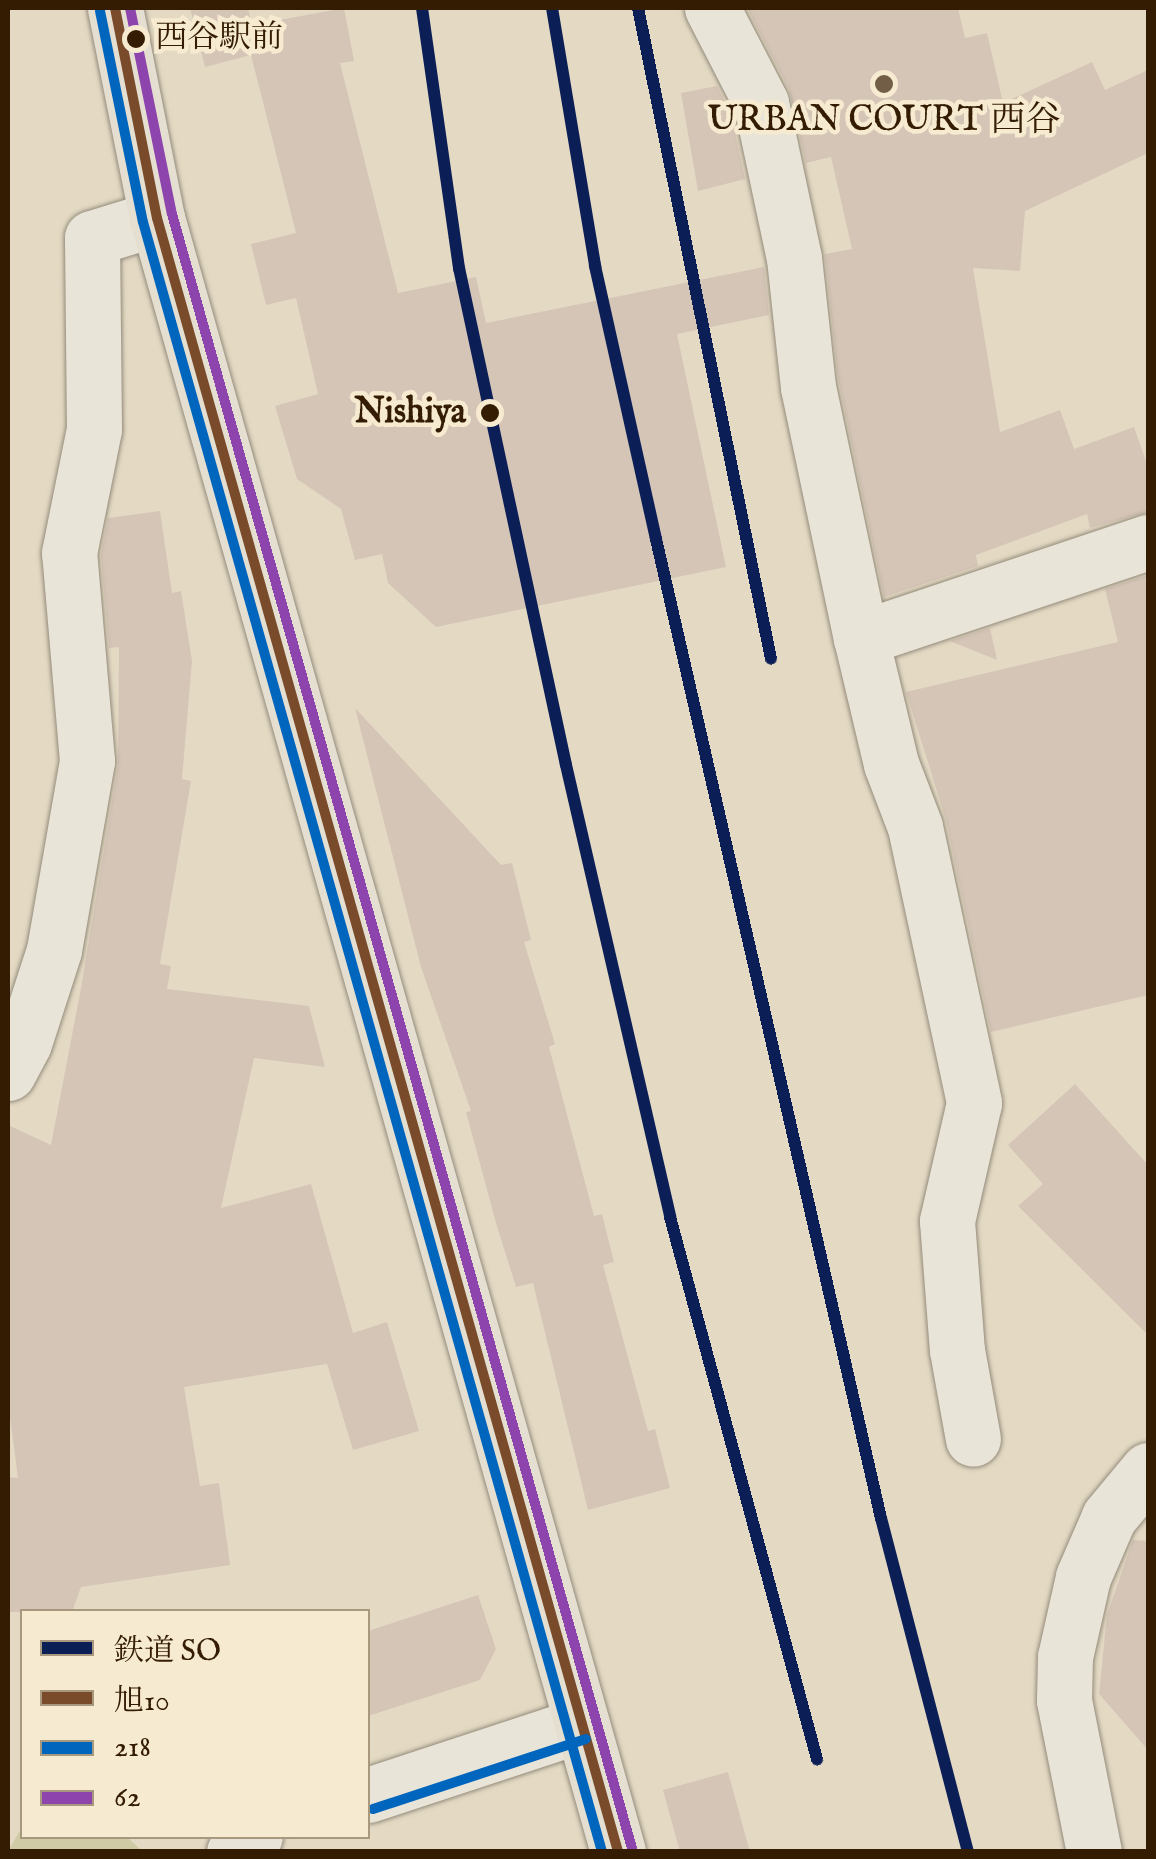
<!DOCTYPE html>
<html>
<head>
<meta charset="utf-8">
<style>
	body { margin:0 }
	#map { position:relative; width:1156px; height:1859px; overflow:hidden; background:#e4dac4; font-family:"IM FELL English","Noto Serif JP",serif }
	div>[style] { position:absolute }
	.green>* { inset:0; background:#cfcca5 }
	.building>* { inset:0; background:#d5c5b7 }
	.roads { filter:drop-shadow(0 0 2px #948b7b) drop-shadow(0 0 2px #948b7b) }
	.minor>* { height:55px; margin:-27.5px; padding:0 27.5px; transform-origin:27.5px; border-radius:27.5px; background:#e9e4d8 }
	.tertiary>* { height:55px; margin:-27.5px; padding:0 27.5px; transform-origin:27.5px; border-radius:27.5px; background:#e9e4d8 }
	.trunk>* { height:55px; margin:-27.5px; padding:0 27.5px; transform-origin:27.5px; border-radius:27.5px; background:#e5dfd2 }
	.bus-1>* { height:10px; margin:-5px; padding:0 5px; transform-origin:5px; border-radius:5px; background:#7a4b2a }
	.bus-2>* { height:10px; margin:-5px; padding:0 5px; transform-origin:5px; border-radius:5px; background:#0065bd }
	.bus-3>* { height:10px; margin:-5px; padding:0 5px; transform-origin:5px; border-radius:5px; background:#8e44ad }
	.rail-1>* { height:12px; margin:-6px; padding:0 6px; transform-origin:6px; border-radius:6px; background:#0c1e56 }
	.dots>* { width:28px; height:28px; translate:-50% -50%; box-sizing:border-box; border:5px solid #f6ebd0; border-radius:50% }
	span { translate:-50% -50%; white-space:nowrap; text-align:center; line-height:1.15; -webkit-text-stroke:9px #f6ebd0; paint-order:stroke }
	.bus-label { font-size:32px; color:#341c02 }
	.left { translate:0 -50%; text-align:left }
	.poi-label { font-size:35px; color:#341c02 }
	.stop-label { font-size:35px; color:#341c02; font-weight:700 }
	.right { translate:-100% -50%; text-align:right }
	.frame { position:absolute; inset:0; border:10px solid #341c02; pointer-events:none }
	.legend { position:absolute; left:20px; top:1609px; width:350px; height:230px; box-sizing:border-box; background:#f6ebd0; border:2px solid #a8987e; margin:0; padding:12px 18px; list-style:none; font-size:30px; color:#341c02 }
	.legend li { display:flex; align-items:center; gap:20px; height:50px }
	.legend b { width:50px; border:2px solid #a8987e }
</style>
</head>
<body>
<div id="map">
	<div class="green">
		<div style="clip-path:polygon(22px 1827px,22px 1836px,127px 1837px,142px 1851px,8px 1851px)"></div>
	</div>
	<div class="building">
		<div style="clip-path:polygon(190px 8px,248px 8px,252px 25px,344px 8px,354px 61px,340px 63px,398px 293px,476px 277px,486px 323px,764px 267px,769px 315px,677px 334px,726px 567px,436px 627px,388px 583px,382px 554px,355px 560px,341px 509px,297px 479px,275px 406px,318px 394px,296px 298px,266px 305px,251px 244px,296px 233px,251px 55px,205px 67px)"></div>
		<div style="clip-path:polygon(747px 8px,958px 8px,965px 38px,987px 33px,1003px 103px,1092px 62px,1105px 90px,1148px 70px,1148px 153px,1025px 211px,1020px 271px,973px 268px,1000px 432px,1060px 410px,1074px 449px,1134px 427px,1148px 467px,1148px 512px,1090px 528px,1087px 514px,976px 555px,978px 566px,884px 597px,838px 378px,825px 254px,852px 249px,831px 157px,806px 163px,789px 89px)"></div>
		<div style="clip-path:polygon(717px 86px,731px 114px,745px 179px,698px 191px,681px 93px)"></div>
		<div style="clip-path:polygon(160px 511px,172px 593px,181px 591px,192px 661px,182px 779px,191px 781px,160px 964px,171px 966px,167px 989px,309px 1006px,325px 1067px,254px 1058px,221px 1208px,311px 1184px,353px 1333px,387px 1322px,419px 1431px,353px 1450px,327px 1364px,184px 1387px,200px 1486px,219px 1483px,230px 1565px,81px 1587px,72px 1612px,8px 1612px,8px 1477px,18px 1478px,8px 1402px,8px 1125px,51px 1145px,81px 988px,118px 766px,119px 647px,109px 648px,101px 555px,108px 518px)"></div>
		<div style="clip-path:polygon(1148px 575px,1148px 995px,991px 1032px,946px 820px,906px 692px,1118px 642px,1105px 589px)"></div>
		<div style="clip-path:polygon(990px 628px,997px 660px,950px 641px)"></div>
		<div style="clip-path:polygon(355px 708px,501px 865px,512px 863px,531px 940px,524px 942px,555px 1044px,549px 1047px,594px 1216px,602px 1214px,614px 1262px,603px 1265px,648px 1431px,655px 1429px,670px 1488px,588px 1510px,533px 1283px,516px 1287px,496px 1223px,466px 1112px,471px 1111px,421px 967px)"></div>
		<div style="clip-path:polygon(1075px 1084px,1148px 1165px,1148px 1335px,1018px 1206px,1043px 1184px,1008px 1145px)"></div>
		<div style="clip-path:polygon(1133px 1540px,1148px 1541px,1148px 1750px,1099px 1694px,1107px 1615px)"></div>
		<div style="clip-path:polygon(478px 1595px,496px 1649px,480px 1680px,368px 1716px,368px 1631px)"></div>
		<div style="clip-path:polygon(728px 1772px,750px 1852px,680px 1852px,663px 1790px)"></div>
	</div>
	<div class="roads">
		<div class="minor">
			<div style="left:712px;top:8px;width:107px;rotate:62.7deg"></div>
			<div style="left:761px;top:103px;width:158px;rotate:78deg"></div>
			<div style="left:794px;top:258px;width:130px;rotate:83.8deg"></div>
			<div style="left:808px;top:387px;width:257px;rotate:78.1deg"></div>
			<div style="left:861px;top:638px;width:130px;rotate:76.6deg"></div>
			<div style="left:891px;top:764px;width:67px;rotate:69.1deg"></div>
			<div style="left:915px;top:827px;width:282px;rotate:77.9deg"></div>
			<div style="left:974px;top:1103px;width:121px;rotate:102.9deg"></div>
			<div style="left:947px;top:1221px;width:129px;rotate:85.6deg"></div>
			<div style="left:957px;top:1350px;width:90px;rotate:79.8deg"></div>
			<div style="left:861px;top:638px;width:303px;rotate:-18.5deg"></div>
			<div style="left:8px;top:1073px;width:34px;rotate:-62deg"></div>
			<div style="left:24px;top:1043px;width:98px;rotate:-72.1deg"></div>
			<div style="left:54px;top:950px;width:192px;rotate:-80.1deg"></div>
			<div style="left:87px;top:761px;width:209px;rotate:-94.9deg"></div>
			<div style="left:69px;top:553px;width:126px;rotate:-78.6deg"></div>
			<div style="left:94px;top:429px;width:191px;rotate:-90.6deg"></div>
			<div style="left:92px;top:238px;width:68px;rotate:-17.1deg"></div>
			<div style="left:1094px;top:1852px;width:155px;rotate:-101.2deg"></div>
			<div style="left:1064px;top:1700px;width:43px;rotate:-88.7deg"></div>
			<div style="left:1065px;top:1657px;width:82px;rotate:-77.3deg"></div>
			<div style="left:1083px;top:1577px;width:65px;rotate:-66.6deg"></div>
			<div style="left:1109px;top:1517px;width:61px;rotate:-50.3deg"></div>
		</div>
		<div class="tertiary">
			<div style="left:368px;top:1795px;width:224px;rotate:-18.2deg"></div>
			<div style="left:234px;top:1852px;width:26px;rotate:-37deg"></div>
		</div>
		<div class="trunk">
			<div style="left:115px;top:8px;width:214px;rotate:78.7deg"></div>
			<div style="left:157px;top:218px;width:1698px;rotate:74.24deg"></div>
		</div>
	</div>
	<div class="bus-1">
		<div style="left:115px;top:8px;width:214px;rotate:78.7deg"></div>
		<div style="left:157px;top:218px;width:1698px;rotate:74.24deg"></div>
	</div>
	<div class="bus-2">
		<div style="left:100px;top:11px;width:215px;rotate:78.5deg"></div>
		<div style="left:143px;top:222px;width:1693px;rotate:74.27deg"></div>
		<div style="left:373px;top:1809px;width:224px;rotate:-18.2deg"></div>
	</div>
	<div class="bus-3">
		<div style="left:130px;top:8px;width:210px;rotate:78.5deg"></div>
		<div style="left:172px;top:214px;width:1698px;rotate:74.28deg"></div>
	</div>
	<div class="rail-1">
		<div style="left:422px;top:8px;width:263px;rotate:81.9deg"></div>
		<div style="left:459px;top:268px;width:508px;rotate:77.85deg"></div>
		<div style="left:566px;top:765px;width:464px;rotate:77deg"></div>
		<div style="left:670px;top:1217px;width:562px;rotate:74.83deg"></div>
		<div style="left:552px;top:8px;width:262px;rotate:80.5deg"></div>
		<div style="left:595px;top:266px;width:280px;rotate:77.4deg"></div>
		<div style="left:656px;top:539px;width:1005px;rotate:77.06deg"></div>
		<div style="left:881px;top:1518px;width:345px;rotate:75.4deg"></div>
		<div style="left:638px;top:8px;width:664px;rotate:78.45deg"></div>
	</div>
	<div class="dots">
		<div style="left:136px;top:39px;background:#341c02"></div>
		<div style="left:884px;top:84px;background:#725e46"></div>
		<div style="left:490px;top:413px;background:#341c02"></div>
	</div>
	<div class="bus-label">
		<span class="left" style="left:155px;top:39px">西谷駅前</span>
	</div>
	<div class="poi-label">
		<span style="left:884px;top:121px">URBAN COURT 西谷</span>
	</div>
	<div class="stop-label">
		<span class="right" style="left:466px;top:413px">Nishiya</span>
	</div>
	<div class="frame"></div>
	<ul class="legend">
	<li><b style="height:12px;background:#0c1e56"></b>鉄道 SO</li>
	<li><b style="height:12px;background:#7a4b2a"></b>旭10</li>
	<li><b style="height:12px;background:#0065bd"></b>218</li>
	<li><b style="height:12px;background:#8e44ad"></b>62</li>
	</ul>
</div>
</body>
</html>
